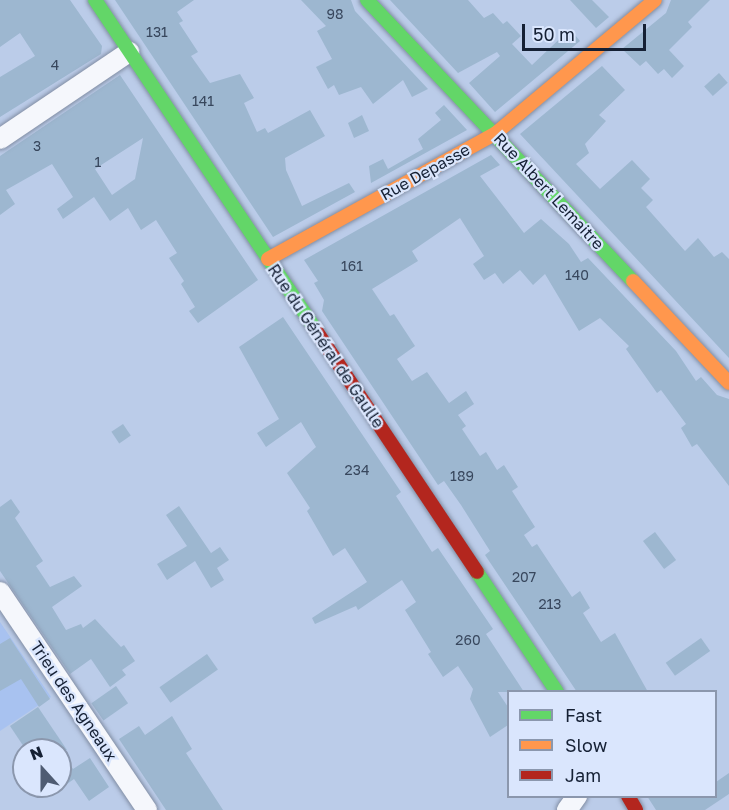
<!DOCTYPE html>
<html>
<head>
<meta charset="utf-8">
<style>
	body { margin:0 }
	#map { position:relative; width:729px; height:810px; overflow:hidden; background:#bbcce9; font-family:"Golos Text",sans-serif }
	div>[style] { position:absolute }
	.built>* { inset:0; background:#a8c2f0 }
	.building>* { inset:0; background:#9db7d0; transform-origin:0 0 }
	.roads { filter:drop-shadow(0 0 2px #818da3) drop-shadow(0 0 2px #818da3) }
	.street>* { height:20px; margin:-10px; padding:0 10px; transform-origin:10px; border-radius:10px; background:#f5f7fc }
	.fast>* { height:14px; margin:-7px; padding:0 7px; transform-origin:7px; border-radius:7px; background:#63d668 }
	.slow>* { height:14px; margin:-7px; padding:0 7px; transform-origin:7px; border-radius:7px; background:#ff974d }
	.jam>* { height:14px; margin:-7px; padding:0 7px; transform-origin:7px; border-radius:7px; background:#b3261e }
	span { translate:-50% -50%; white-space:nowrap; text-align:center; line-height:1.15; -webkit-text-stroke:4.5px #dae6fd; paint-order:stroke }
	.number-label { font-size:14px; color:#38475d }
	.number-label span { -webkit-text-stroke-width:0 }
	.street-label { font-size:16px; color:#152034 }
	.legend { position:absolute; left:507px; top:690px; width:210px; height:108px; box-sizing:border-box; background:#dae6fd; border:2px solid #8b97ad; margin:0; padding:8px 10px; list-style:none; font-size:18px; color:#152034 }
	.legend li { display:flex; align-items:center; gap:12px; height:30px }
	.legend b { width:30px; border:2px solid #8b97ad }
	.north { position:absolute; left:12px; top:738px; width:60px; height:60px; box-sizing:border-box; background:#dae6fd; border:2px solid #8b97ad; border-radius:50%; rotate:339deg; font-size:16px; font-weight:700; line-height:24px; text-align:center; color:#152034 }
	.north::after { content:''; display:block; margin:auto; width:21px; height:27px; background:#4f5c73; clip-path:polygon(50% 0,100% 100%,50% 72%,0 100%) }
	.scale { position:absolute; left:522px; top:24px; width:124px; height:27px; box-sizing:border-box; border:3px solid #152034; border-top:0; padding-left:8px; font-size:18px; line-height:21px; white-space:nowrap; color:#152034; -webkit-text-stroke:4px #dae6fd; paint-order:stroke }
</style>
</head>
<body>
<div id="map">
	<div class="built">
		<div style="clip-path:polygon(0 622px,51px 697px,0 731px)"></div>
	</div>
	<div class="building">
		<div style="clip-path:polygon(0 0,70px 0,102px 46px,101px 54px,0 117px,0 77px,35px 56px,20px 33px,0 47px)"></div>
		<div style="clip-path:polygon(115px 0,194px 0,177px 12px,183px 21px,179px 23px,198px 52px,191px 56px,210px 83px,240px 74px,254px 98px,244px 103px,257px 132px,265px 128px,268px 133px,310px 110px,325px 136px,285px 158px,286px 170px,302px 206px,349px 183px,355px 192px,273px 237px)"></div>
		<div style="clip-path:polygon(301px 0,351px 0,355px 11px,428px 89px,412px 97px,403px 80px,373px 104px,361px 87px,339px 95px,334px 85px,328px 89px,316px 67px,332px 59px,317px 31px,326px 26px)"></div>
		<div style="clip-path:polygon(390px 0,468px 0,484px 18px,493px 13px,503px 24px,507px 21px,521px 36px,512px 44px,532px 65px,570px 29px,580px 41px,495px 112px,469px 83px,500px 56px,497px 52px,458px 73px)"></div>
		<div style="clip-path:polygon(570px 0,592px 0,609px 17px,596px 28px)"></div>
		<div style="clip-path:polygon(671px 0,710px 0,688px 22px,692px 27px,669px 50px,684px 66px,672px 78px,664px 69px,658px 74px,646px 61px,640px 66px,622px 49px,666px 13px)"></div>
		<div style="clip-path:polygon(602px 66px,625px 90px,599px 115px,606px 121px,585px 144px,589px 153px,576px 164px,600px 189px,632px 160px,650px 179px,641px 188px,653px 200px,646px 207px,685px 251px,698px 238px,714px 257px,722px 252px,729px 259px,729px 358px,520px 134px)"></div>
		<div style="left:719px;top:73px;width:13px;height:20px;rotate:48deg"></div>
		<div style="clip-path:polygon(evenodd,120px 75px,258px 280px,198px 323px,189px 311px,195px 307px,181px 284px,184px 281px,169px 258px,177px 253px,156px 220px,141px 230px,128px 208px,110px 221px,94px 197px,63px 219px,57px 209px,73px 197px,52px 164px,6px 190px,15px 204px,0 215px,0 156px,120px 75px,143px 138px,135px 179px,112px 195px,95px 169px,143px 138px)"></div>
		<div style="clip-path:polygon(444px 105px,467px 130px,371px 183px,369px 166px,383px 159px,388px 169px,423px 149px,418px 139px,441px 120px,435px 113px)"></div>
		<div style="clip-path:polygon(362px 115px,369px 131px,354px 138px,348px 123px)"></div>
		<div style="clip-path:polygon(491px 155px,500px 165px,480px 176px,524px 233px,541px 219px,569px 244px,581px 262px,588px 258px,676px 351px,696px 381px,701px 377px,717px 395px,729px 399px,729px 486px,697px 444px,692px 447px,681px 428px,686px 424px,661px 390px,657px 393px,626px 349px,629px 346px,600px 318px,579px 331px,545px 274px,533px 285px,520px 270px,503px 284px,495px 273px,484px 280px,473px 264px,484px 256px,460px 218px,412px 251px,418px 261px,372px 289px,390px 316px,394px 314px,415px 346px,397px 359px,412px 381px,427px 372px,449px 403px,466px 391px,474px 404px,458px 415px,466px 426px,462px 429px,480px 456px,486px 452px,497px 470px,504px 465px,518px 487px,512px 491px,535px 527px,524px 535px,532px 547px,537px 544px,572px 597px,580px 591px,590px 608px,583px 613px,601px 642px,615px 633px,648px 692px,577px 692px,485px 555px,490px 551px,461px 505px,444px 481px,438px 485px,322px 311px,324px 300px,314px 283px,318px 281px,304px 260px)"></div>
		<div style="clip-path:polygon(283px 317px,401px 492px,396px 496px,432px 552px,438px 548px,493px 629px,486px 634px,524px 692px,498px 692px,508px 707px,508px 725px,490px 737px,470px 699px,473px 689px,458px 666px,443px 677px,428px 654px,431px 652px,405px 610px,416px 602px,402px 580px,358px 610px,356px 606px,315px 624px,312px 618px,367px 582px,345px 548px,333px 556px,307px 511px,310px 508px,287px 473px,316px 447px,301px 422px,266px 447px,257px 433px,279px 419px,239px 347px)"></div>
		<div style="left:123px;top:424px;width:14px;height:14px;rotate:56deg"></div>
		<div style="clip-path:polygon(11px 499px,20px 512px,15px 518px,43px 561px,36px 566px,50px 587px,74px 576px,82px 586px,52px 607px,66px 630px,81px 624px,83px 628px,95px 619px,121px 647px,124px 645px,135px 661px,122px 670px,126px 675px,110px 687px,91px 659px,70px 674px,0 571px,0 507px)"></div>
		<div style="clip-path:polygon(179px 506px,211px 553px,220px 547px,229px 560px,217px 568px,224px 580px,211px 588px,195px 561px,167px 580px,157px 564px,187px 546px,166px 515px)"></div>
		<div style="left:655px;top:532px;width:35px;height:15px;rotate:53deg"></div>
		<div style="clip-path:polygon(10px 638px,50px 699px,39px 707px,21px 679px,0 691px,0 644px)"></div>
		<div style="left:701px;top:638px;width:16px;height:43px;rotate:55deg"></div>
		<div style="left:207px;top:654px;width:19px;height:58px;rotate:55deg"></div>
		<div style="left:116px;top:686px;width:21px;height:30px;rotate:55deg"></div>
		<div style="clip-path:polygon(38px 707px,67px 750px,26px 750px,10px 726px)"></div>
		<div style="clip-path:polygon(172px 716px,192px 749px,186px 753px,223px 810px,166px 810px,119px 739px,139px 726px,145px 735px)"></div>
		<div style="clip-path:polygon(60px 751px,73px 769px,90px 758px,109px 787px,89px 801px,74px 779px,60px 789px)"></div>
		<div style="clip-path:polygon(729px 773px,729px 794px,705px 810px,656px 810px,647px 796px,716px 796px,716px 782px)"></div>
	</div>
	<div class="roads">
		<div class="street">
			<div style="left:0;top:139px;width:156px;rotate:-34deg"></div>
			<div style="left:0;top:592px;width:263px;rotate:56deg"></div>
			<div style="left:567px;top:810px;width:17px;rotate:-54deg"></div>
		</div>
		<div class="fast">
			<div style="left:95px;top:0;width:396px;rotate:56.2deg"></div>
			<div style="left:367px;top:0;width:387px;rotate:46.6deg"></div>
			<div style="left:477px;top:572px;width:144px;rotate:56.3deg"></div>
		</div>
		<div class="slow">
			<div style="left:268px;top:259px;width:260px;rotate:-28.9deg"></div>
			<div style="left:496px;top:133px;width:207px;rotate:-39.9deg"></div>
			<div style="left:633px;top:281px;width:140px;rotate:46.7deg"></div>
		</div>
		<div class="jam">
			<div style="left:315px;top:329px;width:292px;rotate:56.3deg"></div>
			<div style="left:628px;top:796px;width:16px;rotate:60deg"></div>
		</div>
	</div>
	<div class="number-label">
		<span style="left:335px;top:14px">98</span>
		<span style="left:157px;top:32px">131</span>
		<span style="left:55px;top:65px">4</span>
		<span style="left:203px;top:101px">141</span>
		<span style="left:37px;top:146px">3</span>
		<span style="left:98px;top:162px">1</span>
		<span style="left:352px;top:266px">161</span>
		<span style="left:577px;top:275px">140</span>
		<span style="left:357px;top:470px">234</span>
		<span style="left:462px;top:476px">189</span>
		<span style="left:524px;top:577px">207</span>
		<span style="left:550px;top:604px">213</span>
		<span style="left:468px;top:640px">260</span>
	</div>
	<div class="street-label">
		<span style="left:425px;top:172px;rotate:-29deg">Rue Depasse</span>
		<span style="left:549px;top:191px;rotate:47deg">Rue Albert Lemaitre</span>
		<span style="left:326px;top:346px;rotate:56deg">Rue du Général de Gaulle</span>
		<span style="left:74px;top:701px;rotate:56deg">Trieu des Agneaux</span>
	</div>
	<ul class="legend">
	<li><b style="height:8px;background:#63d668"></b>Fast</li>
	<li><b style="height:8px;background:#ff974d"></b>Slow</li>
	<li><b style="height:8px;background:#b3261e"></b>Jam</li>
	</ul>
	<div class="north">N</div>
	<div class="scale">50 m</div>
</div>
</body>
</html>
